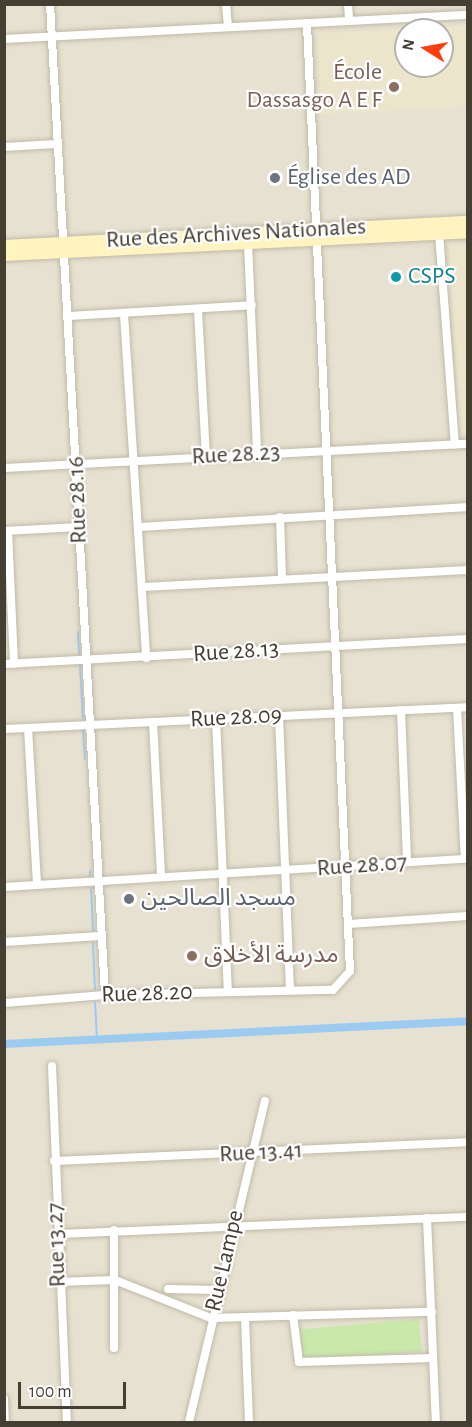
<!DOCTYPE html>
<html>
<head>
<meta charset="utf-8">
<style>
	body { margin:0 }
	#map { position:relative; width:472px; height:1427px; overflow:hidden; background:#f2eee3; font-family:"Alegreya Sans","Noto Sans Arabic",sans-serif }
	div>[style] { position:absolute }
	.residential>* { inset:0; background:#e7e1d1 }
	.education>* { inset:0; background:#ece5cc }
	.green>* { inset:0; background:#c9e9aa; transform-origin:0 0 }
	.stream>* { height:2px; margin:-1px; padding:0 1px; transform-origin:1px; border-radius:1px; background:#9ccbf2 }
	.canal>* { height:8px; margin:-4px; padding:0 4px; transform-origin:4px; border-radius:4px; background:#9ccbf2 }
	.roads { filter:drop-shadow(0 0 2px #c1baa8) drop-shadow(0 0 2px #c1baa8) }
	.street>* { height:8px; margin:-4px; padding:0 4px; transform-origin:4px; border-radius:4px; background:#fff }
	.secondary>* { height:12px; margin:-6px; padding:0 6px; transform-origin:6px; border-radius:6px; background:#fff3c0 }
	.dots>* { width:16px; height:16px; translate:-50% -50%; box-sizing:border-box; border:3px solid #fff; border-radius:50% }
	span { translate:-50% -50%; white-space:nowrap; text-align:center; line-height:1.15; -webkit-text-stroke:4.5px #fff; paint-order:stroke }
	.education-label { font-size:24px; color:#785e54 }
	.right { translate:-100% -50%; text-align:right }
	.left { translate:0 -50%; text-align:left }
	.worship-label { font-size:24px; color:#5b616d }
	.street-label { font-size:24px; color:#443e33 }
	.culture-label { font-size:24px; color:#0d838f }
	.frame { position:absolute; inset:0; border:6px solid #443e33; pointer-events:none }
	.north { position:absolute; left:394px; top:18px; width:60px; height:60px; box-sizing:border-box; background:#fff; border:2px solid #b4b2ad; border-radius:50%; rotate:281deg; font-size:16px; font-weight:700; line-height:24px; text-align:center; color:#443e33 }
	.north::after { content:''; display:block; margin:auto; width:21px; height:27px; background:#ff3d0d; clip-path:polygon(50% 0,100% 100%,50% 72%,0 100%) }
	.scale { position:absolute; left:18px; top:1382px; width:108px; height:27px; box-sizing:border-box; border:3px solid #443e33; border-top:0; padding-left:8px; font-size:18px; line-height:21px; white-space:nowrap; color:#443e33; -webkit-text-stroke:4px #fff; paint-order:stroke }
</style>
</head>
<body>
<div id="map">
	<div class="residential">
		<div style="clip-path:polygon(evenodd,5px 5px,467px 5px,467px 1422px,5px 1422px,5px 5px,406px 30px,442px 30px,442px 66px,406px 66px,406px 30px)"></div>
	</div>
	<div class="education">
		<div style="clip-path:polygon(evenodd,467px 26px,467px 107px,321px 114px,318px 33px,467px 26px,406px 30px,442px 30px,442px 66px,406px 66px,406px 30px)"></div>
		<div style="clip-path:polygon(467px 244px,468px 432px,460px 433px,449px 245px)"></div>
	</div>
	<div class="green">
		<div style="left:419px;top:1319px;width:32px;height:121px;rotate:85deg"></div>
	</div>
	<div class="stream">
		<div style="left:78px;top:632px;width:22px;rotate:87deg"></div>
		<div style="left:80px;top:665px;width:53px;rotate:86.8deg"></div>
		<div style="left:83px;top:730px;width:29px;rotate:86deg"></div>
		<div style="left:90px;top:871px;width:5px;rotate:90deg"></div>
		<div style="left:91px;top:888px;width:43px;rotate:87.3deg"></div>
		<div style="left:93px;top:943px;width:47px;rotate:87.6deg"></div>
		<div style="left:95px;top:1002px;width:38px;rotate:87deg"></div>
	</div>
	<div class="canal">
		<div style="left:4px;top:1044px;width:465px;rotate:-2.8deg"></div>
	</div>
	<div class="roads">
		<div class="street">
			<div style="left:50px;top:4px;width:993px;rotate:86.82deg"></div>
			<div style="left:226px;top:4px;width:23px;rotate:85deg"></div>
			<div style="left:348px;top:4px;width:16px;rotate:86deg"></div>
			<div style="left:4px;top:39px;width:465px;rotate:-3deg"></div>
			<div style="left:4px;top:147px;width:52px;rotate:-3.3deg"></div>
			<div style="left:439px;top:233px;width:212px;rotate:85.7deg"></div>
			<div style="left:248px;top:243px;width:209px;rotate:87.5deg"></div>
			<div style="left:198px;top:310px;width:146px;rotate:86.9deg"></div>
			<div style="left:124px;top:314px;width:345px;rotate:86.3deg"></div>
			<div style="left:69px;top:316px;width:183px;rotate:-3.4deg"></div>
			<div style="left:4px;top:468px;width:465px;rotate:-3deg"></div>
			<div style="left:280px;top:517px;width:61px;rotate:88.1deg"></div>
			<div style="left:140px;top:527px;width:329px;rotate:-3.5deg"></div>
			<div style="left:4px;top:531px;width:75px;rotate:-3.1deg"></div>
			<div style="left:8px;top:531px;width:133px;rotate:87.4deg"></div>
			<div style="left:143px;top:587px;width:325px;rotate:-3deg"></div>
			<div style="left:4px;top:664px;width:465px;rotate:-3.1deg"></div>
			<div style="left:457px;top:708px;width:151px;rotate:87deg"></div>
			<div style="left:401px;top:710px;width:152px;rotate:87.7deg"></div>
			<div style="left:279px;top:716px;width:272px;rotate:87.7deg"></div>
			<div style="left:216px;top:719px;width:272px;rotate:87.5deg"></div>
			<div style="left:153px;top:722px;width:155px;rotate:87deg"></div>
			<div style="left:28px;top:728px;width:156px;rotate:86.7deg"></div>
			<div style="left:4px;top:729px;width:465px;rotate:-2.7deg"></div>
			<div style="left:4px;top:887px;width:465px;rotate:-3.5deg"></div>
			<div style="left:349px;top:924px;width:119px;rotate:-3.8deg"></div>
			<div style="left:4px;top:942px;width:96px;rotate:-3.6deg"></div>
			<div style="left:4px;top:1003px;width:101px;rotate:-4.5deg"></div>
			<div style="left:105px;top:995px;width:228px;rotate:-1.3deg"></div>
			<div style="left:333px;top:990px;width:25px;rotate:-48deg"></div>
			<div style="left:350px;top:971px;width:949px;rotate:-92.6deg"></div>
			<div style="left:52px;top:1066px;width:356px;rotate:87.6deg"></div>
			<div style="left:54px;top:1161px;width:414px;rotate:-2.6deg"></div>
			<div style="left:427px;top:1218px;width:204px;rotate:87.5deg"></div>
			<div style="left:114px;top:1230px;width:118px;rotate:90deg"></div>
			<div style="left:57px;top:1234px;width:411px;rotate:-2.4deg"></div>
			<div style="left:58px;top:1282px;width:57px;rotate:-2deg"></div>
			<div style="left:115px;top:1280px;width:103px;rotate:21.6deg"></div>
			<div style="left:211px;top:1318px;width:221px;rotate:-1.6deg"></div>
			<div style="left:168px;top:1289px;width:50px;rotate:1.1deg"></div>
			<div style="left:293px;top:1315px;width:47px;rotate:82.7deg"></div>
			<div style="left:299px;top:1362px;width:134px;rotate:-1.7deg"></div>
			<div style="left:245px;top:1318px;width:104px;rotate:87.8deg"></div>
			<div style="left:4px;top:1399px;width:23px;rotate:88deg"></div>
			<div style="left:189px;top:1422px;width:330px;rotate:-76.7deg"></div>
		</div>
		<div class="secondary">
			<div style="left:4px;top:246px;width:465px;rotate:-3deg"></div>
			<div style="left:4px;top:255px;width:465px;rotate:-2.8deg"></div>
		</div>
	</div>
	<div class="dots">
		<div style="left:394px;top:87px;background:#8d6e63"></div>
		<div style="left:275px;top:178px;background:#6b7280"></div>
		<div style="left:396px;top:277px;background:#0f9aa8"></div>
		<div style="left:129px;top:899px;background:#6b7280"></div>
		<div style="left:192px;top:956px;background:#8d6e63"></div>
	</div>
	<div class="education-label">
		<span class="right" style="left:382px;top:87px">École<br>Dassasgo A E F</span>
		<span class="left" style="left:204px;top:956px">مدرسة الأخلاق</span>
	</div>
	<div class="worship-label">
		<span class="left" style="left:287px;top:178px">Église des AD</span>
		<span class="left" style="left:141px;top:899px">مسجد الصالحين</span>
	</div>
	<div class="street-label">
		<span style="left:236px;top:234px;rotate:-3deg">Rue des Archives Nationales</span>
		<span style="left:236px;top:455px;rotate:-3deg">Rue 28.23</span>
		<span style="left:78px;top:500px;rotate:-92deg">Rue 28.16</span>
		<span style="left:236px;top:652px;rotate:-4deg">Rue 28.13</span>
		<span style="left:236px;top:718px;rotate:-3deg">Rue 28.09</span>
		<span style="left:362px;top:866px;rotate:-4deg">Rue 28.07</span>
		<span style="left:147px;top:994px;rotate:-2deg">Rue 28.20</span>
		<span style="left:261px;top:1153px;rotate:-3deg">Rue 13.41</span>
		<span style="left:57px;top:1245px;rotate:-92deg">Rue 13.27</span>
		<span style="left:225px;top:1261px;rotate:-77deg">Rue Lampe</span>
	</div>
	<div class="culture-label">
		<span class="left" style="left:408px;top:277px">CSPS</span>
	</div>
	<div class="frame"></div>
	<div class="north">N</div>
	<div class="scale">100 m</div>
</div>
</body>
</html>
